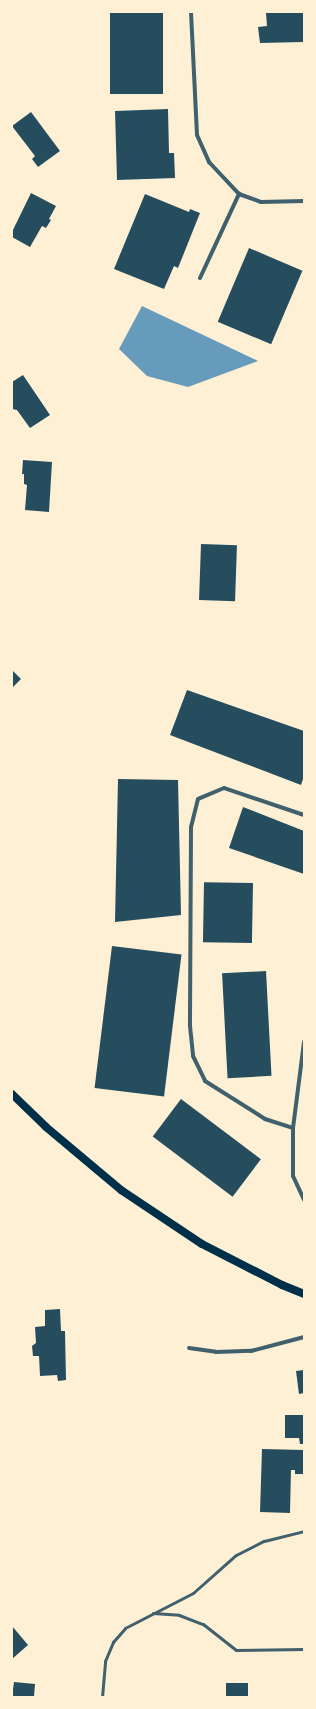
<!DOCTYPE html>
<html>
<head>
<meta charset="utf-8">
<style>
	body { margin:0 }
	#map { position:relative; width:316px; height:1709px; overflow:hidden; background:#fdf0d5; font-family:"Fira Sans Condensed",sans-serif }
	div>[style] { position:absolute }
	.water>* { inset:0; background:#669bbc }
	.building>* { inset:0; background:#264d5e; transform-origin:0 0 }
	.service>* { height:3px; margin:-1.5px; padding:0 1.5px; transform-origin:1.5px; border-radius:1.5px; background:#3f606c }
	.minor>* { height:4px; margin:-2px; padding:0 2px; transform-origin:2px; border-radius:2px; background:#3f606c }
	.secondary>* { height:8px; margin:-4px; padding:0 4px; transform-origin:4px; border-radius:4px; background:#003049 }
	span { translate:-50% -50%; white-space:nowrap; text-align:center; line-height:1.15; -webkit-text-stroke:4px #fdf0d5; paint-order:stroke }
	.frame { position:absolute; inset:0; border:13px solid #fdf0d5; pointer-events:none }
</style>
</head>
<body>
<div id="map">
	<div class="water">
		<div style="clip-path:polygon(142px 306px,258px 361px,188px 387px,147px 376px,119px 349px)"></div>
	</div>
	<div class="building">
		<div style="left:110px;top:12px;width:53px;height:82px"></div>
		<div style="clip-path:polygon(304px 12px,304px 42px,260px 43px,258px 27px,267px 26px,266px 13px)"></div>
		<div style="clip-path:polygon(168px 109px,169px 153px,174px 153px,175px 178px,117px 180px,115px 111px)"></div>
		<div style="clip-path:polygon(31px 112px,60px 151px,38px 167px,32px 159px,35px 156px,12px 126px)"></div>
		<div style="clip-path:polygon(31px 193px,56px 206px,49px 219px,51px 220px,46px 228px,42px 226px,30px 247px,12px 237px,12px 232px)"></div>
		<div style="clip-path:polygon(145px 194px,189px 212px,190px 209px,200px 213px,178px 268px,174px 266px,164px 289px,114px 269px)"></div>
		<div style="left:249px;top:248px;width:58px;height:80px;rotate:23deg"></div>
		<div style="clip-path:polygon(23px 375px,50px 415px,30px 428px,17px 410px,12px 409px,12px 382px)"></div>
		<div style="clip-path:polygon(23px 460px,52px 462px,49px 512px,25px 510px,27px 485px,24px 484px,24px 474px,22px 474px)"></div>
		<div style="left:201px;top:544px;width:36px;height:56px;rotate:2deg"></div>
		<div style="clip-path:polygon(12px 670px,21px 679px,12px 688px)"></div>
		<div style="clip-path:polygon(187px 690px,304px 731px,304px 776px,301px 785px,170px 735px)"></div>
		<div style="clip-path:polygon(118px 779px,178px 780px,181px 915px,115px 922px)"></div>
		<div style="clip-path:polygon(243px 807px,304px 831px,304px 874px,229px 848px)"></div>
		<div style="left:253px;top:883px;width:60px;height:49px;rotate:91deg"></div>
		<div style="left:112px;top:946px;width:70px;height:143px;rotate:7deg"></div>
		<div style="left:266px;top:971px;width:105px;height:44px;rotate:87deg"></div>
		<div style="left:181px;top:1099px;width:100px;height:47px;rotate:37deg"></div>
		<div style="clip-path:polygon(60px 1309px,61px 1331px,65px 1331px,66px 1380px,58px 1381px,57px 1375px,40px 1376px,39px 1356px,33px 1356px,32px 1346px,36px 1343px,35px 1327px,45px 1326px,45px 1310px)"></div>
		<div style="clip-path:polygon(304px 1370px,304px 1393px,299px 1394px,296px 1371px)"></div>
		<div style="clip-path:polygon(285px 1415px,304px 1415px,304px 1444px,300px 1444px,299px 1438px,285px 1438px)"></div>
		<div style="clip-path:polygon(262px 1449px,304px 1450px,304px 1474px,295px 1474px,295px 1470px,291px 1470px,290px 1513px,260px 1512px)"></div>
		<div style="clip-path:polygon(12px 1626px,28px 1645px,12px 1659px)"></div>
		<div style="clip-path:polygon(14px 1682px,35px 1684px,34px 1697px,12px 1697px)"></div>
		<div style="left:226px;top:1683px;width:22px;height:14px"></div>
	</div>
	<div class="service">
		<div style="left:153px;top:1613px;width:26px;rotate:4deg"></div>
		<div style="left:179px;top:1615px;width:26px;rotate:21deg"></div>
		<div style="left:203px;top:1624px;width:42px;rotate:38.2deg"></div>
		<div style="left:236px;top:1650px;width:68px;rotate:-0.8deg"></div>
		<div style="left:102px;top:1697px;width:36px;rotate:-85deg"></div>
		<div style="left:105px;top:1661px;width:21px;rotate:-67deg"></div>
		<div style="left:113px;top:1642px;width:18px;rotate:-49deg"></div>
		<div style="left:125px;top:1628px;width:76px;rotate:-27.2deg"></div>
		<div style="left:193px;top:1593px;width:57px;rotate:-41.5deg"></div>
		<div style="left:236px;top:1555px;width:31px;rotate:-27deg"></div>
		<div style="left:264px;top:1541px;width:41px;rotate:-14deg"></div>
	</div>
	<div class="minor">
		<div style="left:191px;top:12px;width:123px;rotate:87.2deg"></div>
		<div style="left:197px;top:135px;width:30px;rotate:66deg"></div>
		<div style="left:209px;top:162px;width:44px;rotate:46.8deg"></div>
		<div style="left:239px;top:194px;width:23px;rotate:20deg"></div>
		<div style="left:261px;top:202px;width:43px;rotate:-1.3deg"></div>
		<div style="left:200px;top:278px;width:93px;rotate:-65.1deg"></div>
		<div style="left:304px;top:815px;width:84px;rotate:-161.4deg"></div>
		<div style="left:224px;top:788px;width:28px;rotate:157deg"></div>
		<div style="left:198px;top:799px;width:29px;rotate:104deg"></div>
		<div style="left:191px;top:827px;width:199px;rotate:90.3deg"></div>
		<div style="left:190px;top:1026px;width:30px;rotate:84deg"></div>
		<div style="left:193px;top:1056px;width:28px;rotate:64deg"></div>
		<div style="left:205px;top:1081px;width:71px;rotate:32.3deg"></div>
		<div style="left:265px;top:1119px;width:29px;rotate:18deg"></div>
		<div style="left:293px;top:1128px;width:48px;rotate:90deg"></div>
		<div style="left:293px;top:1176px;width:26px;rotate:65deg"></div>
		<div style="left:293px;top:1128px;width:87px;rotate:-82.7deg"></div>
		<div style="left:189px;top:1348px;width:27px;rotate:8deg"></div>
		<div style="left:216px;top:1352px;width:35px;rotate:-2deg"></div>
		<div style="left:251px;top:1351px;width:55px;rotate:-14.8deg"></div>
	</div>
	<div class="secondary">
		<div style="left:12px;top:1094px;width:47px;rotate:44.1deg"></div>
		<div style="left:46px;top:1127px;width:98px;rotate:40deg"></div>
		<div style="left:121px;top:1190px;width:97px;rotate:33.7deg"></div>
		<div style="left:202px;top:1244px;width:90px;rotate:27.1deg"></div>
		<div style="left:282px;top:1285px;width:24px;rotate:22deg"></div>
	</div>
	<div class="frame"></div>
</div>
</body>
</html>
